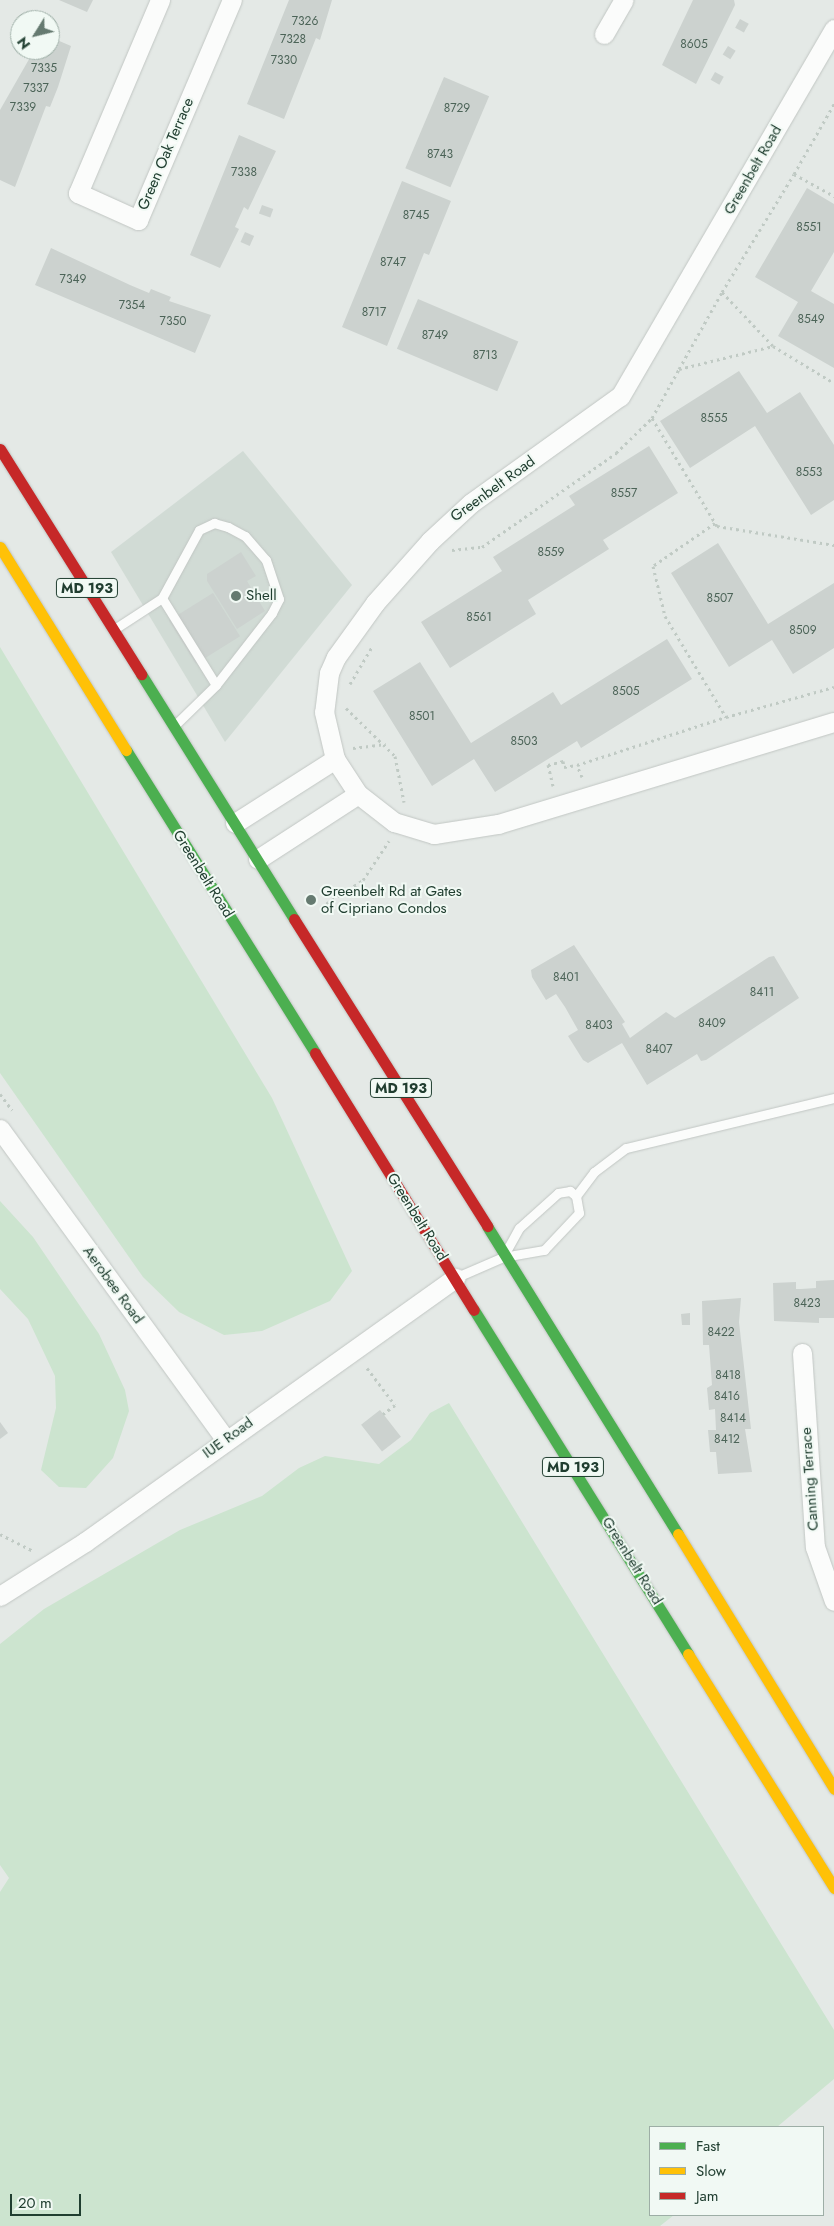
<!DOCTYPE html>
<html>
<head>
<meta charset="utf-8">
<style>
	body { margin:0 }
	#map { position:relative; width:834px; height:2226px; overflow:hidden; background:#e4e9e6; font-family:Jost,sans-serif }
	div>[style] { position:absolute }
	.built>* { inset:0; background:#d1dbd5 }
	.green>* { inset:0; background:#cce4cf }
	.building>* { inset:0; background:#ccd2cf; transform-origin:0 0 }
	.path>* { height:3px; margin-top:-1.5px; transform-origin:0; background:repeating-linear-gradient(90deg,#c0cac4 0 2.5px,transparent 0 6.5px) }
	.roads { filter:drop-shadow(0 0 1px #c1c6c3) drop-shadow(0 0 1px #c1c6c3) }
	.lane>* { height:9px; margin:-4.5px; padding:0 4.5px; transform-origin:4.5px; border-radius:4.5px; background:#fbfcfb }
	.street>* { height:19px; margin:-9.5px; padding:0 9.5px; transform-origin:9.5px; border-radius:9.5px; background:#fbfcfb }
	.fast>* { height:11px; margin:-5.5px; padding:0 5.5px; transform-origin:5.5px; border-radius:5.5px; background:#4caf50 }
	.slow>* { height:11px; margin:-5.5px; padding:0 5.5px; transform-origin:5.5px; border-radius:5.5px; background:#ffc107 }
	.jam>* { height:11px; margin:-5.5px; padding:0 5.5px; transform-origin:5.5px; border-radius:5.5px; background:#c62828 }
	.dots>* { width:14px; height:14px; translate:-50% -50%; box-sizing:border-box; border:2px solid #f1f9f4; border-radius:50% }
	span { translate:-50% -50%; white-space:nowrap; text-align:center; line-height:1.15; -webkit-text-stroke:4px #f1f9f4; paint-order:stroke }
	.number-label { font-size:12px; color:#4c6458 }
	.number-label span { -webkit-text-stroke-width:0 }
	.shield-label span { padding:1px 4px; background:#f1f9f4; border:1px solid; border-radius:4px; -webkit-text-stroke-width:0 }
	.shield-label { font-size:14px; color:#203e30; font-weight:700 }
	.street-label { font-size:15px; color:#203e30 }
	.poi-label { font-size:15px; color:#203e30 }
	.left { translate:0 -50%; text-align:left }
	.legend { position:absolute; left:649px; top:2126px; width:175px; height:90px; box-sizing:border-box; background:#f1f9f4; border:1px solid #9daea6; margin:0; padding:6px 9px; list-style:none; font-size:15px; color:#203e30 }
	.legend li { display:flex; align-items:center; gap:10px; height:25px }
	.legend b { width:25px; border:1px solid #9daea6 }
	.north { position:absolute; left:10px; top:10px; width:50px; height:50px; box-sizing:border-box; background:#f1f9f4; border:1px solid #9daea6; border-radius:50%; rotate:234deg; font-size:14px; font-weight:700; line-height:20px; text-align:center; color:#203e30 }
	.north::after { content:''; display:block; margin:auto; width:18px; height:22px; background:#657a70; clip-path:polygon(50% 0,100% 100%,50% 72%,0 100%) }
	.scale { position:absolute; left:10px; top:2194px; width:71px; height:22px; box-sizing:border-box; border:2px solid #203e30; border-top:0; padding-left:6px; font-size:15px; line-height:18px; white-space:nowrap; color:#203e30; -webkit-text-stroke:4px #f1f9f4; paint-order:stroke }
</style>
</head>
<body>
<div id="map">
	<div class="built">
		<div style="clip-path:polygon(243px 451px,352px 585px,225px 742px,111px 552px)"></div>
	</div>
	<div class="green">
		<div style="clip-path:polygon(0 647px,272px 1098px,352px 1271px,330px 1301px,262px 1331px,224px 1335px,179px 1312px,143px 1277px,0 1073px)"></div>
		<div style="clip-path:polygon(0 1201px,33px 1237px,99px 1334px,125px 1390px,129px 1411px,113px 1458px,86px 1488px,59px 1487px,41px 1470px,56px 1408px,55px 1376px,28px 1319px,0 1289px)"></div>
		<div style="clip-path:polygon(449px 1403px,834px 2030px,834px 2079px,777px 2127px,650px 2127px,650px 2215px,674px 2215px,660px 2226px,0 2226px,0 1892px,9px 1878px,0 1865px,0 1644px,44px 1609px,180px 1530px,262px 1496px,299px 1468px,325px 1456px,379px 1464px,411px 1440px,430px 1413px)"></div>
	</div>
	<div class="building">
		<div style="clip-path:polygon(59px 0,93px 0,87px 12px)"></div>
		<div style="clip-path:polygon(289px 0,332px 0,320px 40px,316px 38px,284px 119px,247px 104px)"></div>
		<div style="clip-path:polygon(693px 0,734px 0,735px 5px,696px 84px,662px 65px)"></div>
		<div style="left:740px;top:19px;width:10px;height:10px;rotate:29deg"></div>
		<div style="clip-path:polygon(50px 37px,71px 46px,58px 87px,50px 107px,46px 106px,15px 187px,0 180px,0 110px,32px 54px,25px 50px,50px 50px)"></div>
		<div style="left:728px;top:46px;width:9px;height:10px;rotate:32deg"></div>
		<div style="left:715px;top:72px;width:10px;height:9px;rotate:29deg"></div>
		<div style="left:444px;top:77px;width:49px;height:99px;rotate:23deg"></div>
		<div style="clip-path:polygon(239px 135px,276px 151px,248px 210px,244px 207px,235px 227px,239px 229px,220px 268px,190px 255px)"></div>
		<div style="clip-path:polygon(402px 181px,451px 201px,429px 255px,424px 253px,387px 346px,342px 327px)"></div>
		<div style="clip-path:polygon(807px 188px,834px 204px,834px 252px,811px 291px,834px 304px,834px 368px,778px 336px,798px 302px,755px 277px)"></div>
		<div style="left:262px;top:205px;width:12px;height:9px;rotate:20deg"></div>
		<div style="left:245px;top:232px;width:10px;height:11px;rotate:24deg"></div>
		<div style="clip-path:polygon(51px 248px,130px 285px,149px 293px,151px 289px,171px 297px,169px 301px,211px 315px,195px 353px,35px 285px)"></div>
		<div style="left:418px;top:299px;width:109px;height:54px;rotate:23deg"></div>
		<div style="clip-path:polygon(739px 371px,767px 413px,800px 392px,834px 445px,834px 500px,811px 515px,755px 426px,690px 468px,660px 421px)"></div>
		<div style="clip-path:polygon(649px 446px,678px 493px,603px 540px,609px 549px,528px 600px,536px 614px,450px 668px,421px 622px,502px 571px,493px 557px,575px 505px,569px 496px)"></div>
		<div style="clip-path:polygon(718px 543px,768px 624px,834px 583px,834px 648px,793px 674px,772px 640px,729px 667px,671px 573px)"></div>
		<div style="clip-path:polygon(241px 552px,256px 576px,247px 581px,265px 611px,237px 629px,207px 581px,207px 574px)"></div>
		<div style="left:213px;top:593px;width:51px;height:52px;rotate:58deg"></div>
		<div style="clip-path:polygon(667px 639px,692px 679px,581px 748px,577px 741px,495px 792px,474px 759px,432px 786px,373px 691px,420px 662px,471px 743px,553px 692px,561px 705px)"></div>
		<div style="clip-path:polygon(574px 945px,625px 1022px,622px 1024px,630px 1038px,666px 1012px,675px 1018px,769px 957px,774px 956px,799px 998px,706px 1060px,701px 1061px,697px 1054px,647px 1085px,622px 1043px,588px 1063px,583px 1060px,568px 1036px,578px 1030px,565px 1007px,556px 994px,546px 1000px,532px 977px,531px 970px)"></div>
		<div style="clip-path:polygon(834px 1280px,834px 1318px,819px 1318px,819px 1323px,774px 1321px,773px 1283px,796px 1282px,796px 1289px,801px 1289px,816px 1288px,816px 1281px)"></div>
		<div style="clip-path:polygon(741px 1298px,739px 1322px,751px 1429px,745px 1429px,752px 1472px,718px 1474px,716px 1452px,710px 1452px,708px 1430px,716px 1430px,715px 1409px,709px 1410px,707px 1388px,712px 1385px,709px 1345px,703px 1345px,702px 1301px)"></div>
		<div style="clip-path:polygon(690px 1313px,690px 1325px,682px 1325px,681px 1314px)"></div>
		<div style="left:380px;top:1410px;width:34px;height:24px;rotate:52deg"></div>
		<div style="clip-path:polygon(0 1422px,8px 1433px,0 1439px)"></div>
	</div>
	<div class="path">
		<div style="left:794px;top:174px;width:81px;rotate:-60.3deg"></div>
		<div style="left:722px;top:292px;width:138px;rotate:-58.6deg"></div>
		<div style="left:794px;top:174px;width:46px;rotate:28.8deg"></div>
		<div style="left:679px;top:369px;width:88px;rotate:-60.8deg"></div>
		<div style="left:722px;top:292px;width:74px;rotate:46.6deg"></div>
		<div style="left:652px;top:418px;width:126px;rotate:59deg"></div>
		<div style="left:717px;top:526px;width:119px;rotate:9.2deg"></div>
		<div style="left:715px;top:523px;width:75px;rotate:145.3deg"></div>
		<div style="left:653px;top:566px;width:51px;rotate:76.5deg"></div>
		<div style="left:665px;top:616px;width:118px;rotate:58.9deg"></div>
		<div style="left:726px;top:717px;width:112px;rotate:-15.5deg"></div>
		<div style="left:452px;top:550px;width:30px;rotate:-6deg"></div>
		<div style="left:482px;top:547px;width:164px;rotate:-35deg"></div>
		<div style="left:616px;top:453px;width:50px;rotate:-44.2deg"></div>
		<div style="left:652px;top:418px;width:56px;rotate:-61.1deg"></div>
		<div style="left:679px;top:369px;width:97px;rotate:-13.7deg"></div>
		<div style="left:773px;top:346px;width:71px;rotate:31.2deg"></div>
		<div style="left:350px;top:684px;width:43px;rotate:-59.3deg"></div>
		<div style="left:346px;top:708px;width:69px;rotate:44.4deg"></div>
		<div style="left:395px;top:756px;width:47px;rotate:78.9deg"></div>
		<div style="left:353px;top:748px;width:33px;rotate:-7deg"></div>
		<div style="left:582px;top:777px;width:13px;rotate:-113deg"></div>
		<div style="left:577px;top:765px;width:157px;rotate:-17.9deg"></div>
		<div style="left:553px;top:786px;width:22px;rotate:-103deg"></div>
		<div style="left:548px;top:765px;width:16px;rotate:-15deg"></div>
		<div style="left:563px;top:761px;width:6px;rotate:81deg"></div>
		<div style="left:564px;top:767px;width:13px;rotate:-9deg"></div>
		<div style="left:321px;top:907px;width:50px;rotate:-32.7deg"></div>
		<div style="left:363px;top:880px;width:47px;rotate:-56.3deg"></div>
		<div style="left:0;top:1094px;width:20px;rotate:53deg"></div>
		<div style="left:367px;top:1368px;width:46px;rotate:52.9deg"></div>
		<div style="left:395px;top:1405px;width:15px;rotate:143deg"></div>
		<div style="left:0;top:1534px;width:36px;rotate:27deg"></div>
	</div>
	<div class="roads">
		<div class="lane">
			<div style="left:162px;top:598px;width:102px;rotate:58.2deg"></div>
			<div style="left:116px;top:628px;width:55px;rotate:-33.1deg"></div>
			<div style="left:162px;top:598px;width:77px;rotate:-61.4deg"></div>
			<div style="left:199px;top:530px;width:17px;rotate:-25deg"></div>
			<div style="left:214px;top:523px;width:15px;rotate:16deg"></div>
			<div style="left:228px;top:527px;width:19px;rotate:28deg"></div>
			<div style="left:245px;top:536px;width:32px;rotate:49deg"></div>
			<div style="left:266px;top:560px;width:41px;rotate:71.6deg"></div>
			<div style="left:279px;top:599px;width:16px;rotate:117deg"></div>
			<div style="left:272px;top:613px;width:91px;rotate:127.9deg"></div>
			<div style="left:216px;top:685px;width:57px;rotate:135.7deg"></div>
			<div style="left:576px;top:1196px;width:30px;rotate:-53deg"></div>
			<div style="left:594px;top:1172px;width:40px;rotate:-37deg"></div>
			<div style="left:626px;top:1148px;width:214px;rotate:-13.5deg"></div>
			<div style="left:457px;top:1277px;width:50px;rotate:-23.5deg"></div>
			<div style="left:503px;top:1257px;width:42px;rotate:-9.7deg"></div>
			<div style="left:544px;top:1250px;width:51px;rotate:-46.6deg"></div>
			<div style="left:579px;top:1213px;width:17px;rotate:-100deg"></div>
			<div style="left:576px;top:1196px;width:8px;rotate:-140deg"></div>
			<div style="left:570px;top:1191px;width:12px;rotate:171deg"></div>
			<div style="left:558px;top:1193px;width:52px;rotate:138.1deg"></div>
			<div style="left:519px;top:1228px;width:25px;rotate:119deg"></div>
		</div>
		<div class="street">
			<div style="left:160px;top:0;width:210px;rotate:113deg"></div>
			<div style="left:78px;top:193px;width:66px;rotate:24.2deg"></div>
			<div style="left:138px;top:220px;width:239px;rotate:-66.9deg"></div>
			<div style="left:834px;top:29px;width:425px;rotate:120.2deg"></div>
			<div style="left:620px;top:396px;width:183px;rotate:144.3deg"></div>
			<div style="left:471px;top:503px;width:56px;rotate:137.2deg"></div>
			<div style="left:430px;top:541px;width:83px;rotate:131.6deg"></div>
			<div style="left:375px;top:603px;width:67px;rotate:125.8deg"></div>
			<div style="left:336px;top:657px;width:17px;rotate:114deg"></div>
			<div style="left:329px;top:673px;width:39px;rotate:97deg"></div>
			<div style="left:324px;top:712px;width:48px;rotate:76.8deg"></div>
			<div style="left:335px;top:759px;width:42px;rotate:56.7deg"></div>
			<div style="left:358px;top:794px;width:46px;rotate:37.9deg"></div>
			<div style="left:394px;top:822px;width:42px;rotate:16.7deg"></div>
			<div style="left:434px;top:834px;width:65px;rotate:-8.9deg"></div>
			<div style="left:498px;top:824px;width:351px;rotate:-16.9deg"></div>
			<div style="left:604px;top:34px;width:39px;rotate:-60deg"></div>
			<div style="left:235px;top:823px;width:119px;rotate:-32.6deg"></div>
			<div style="left:258px;top:859px;width:119px;rotate:-33deg"></div>
			<div style="left:0;top:1129px;width:384px;rotate:54deg"></div>
			<div style="left:802px;top:1353px;width:194px;rotate:86.2deg"></div>
			<div style="left:815px;top:1547px;width:57px;rotate:70.6deg"></div>
			<div style="left:0;top:1596px;width:101px;rotate:-32.4deg"></div>
			<div style="left:85px;top:1542px;width:455px;rotate:-35.5deg"></div>
		</div>
		<div class="fast">
			<div style="left:141px;top:674px;width:289px;rotate:58deg"></div>
			<div style="left:126px;top:750px;width:357px;rotate:58deg"></div>
			<div style="left:487px;top:1226px;width:362px;rotate:58.2deg"></div>
			<div style="left:474px;top:1310px;width:405px;rotate:58.1deg"></div>
		</div>
		<div class="slow">
			<div style="left:0;top:547px;width:239px;rotate:58.2deg"></div>
			<div style="left:678px;top:1534px;width:299px;rotate:58.5deg"></div>
			<div style="left:688px;top:1654px;width:276px;rotate:58deg"></div>
		</div>
		<div class="jam">
			<div style="left:0;top:449px;width:266px;rotate:57.9deg"></div>
			<div style="left:294px;top:919px;width:363px;rotate:57.8deg"></div>
			<div style="left:315px;top:1053px;width:302px;rotate:58.3deg"></div>
		</div>
	</div>
	<div class="dots">
		<div style="left:236px;top:596px;background:#657a70"></div>
		<div style="left:311px;top:900px;background:#657a70"></div>
	</div>
	<div class="number-label">
		<span style="left:305px;top:22px">7326</span>
		<span style="left:293px;top:40px">7328</span>
		<span style="left:694px;top:45px">8605</span>
		<span style="left:284px;top:61px">7330</span>
		<span style="left:44px;top:69px">7335</span>
		<span style="left:36px;top:89px">7337</span>
		<span style="left:23px;top:108px">7339</span>
		<span style="left:457px;top:109px">8729</span>
		<span style="left:440px;top:155px">8743</span>
		<span style="left:244px;top:173px">7338</span>
		<span style="left:416px;top:216px">8745</span>
		<span style="left:809px;top:228px">8551</span>
		<span style="left:393px;top:263px">8747</span>
		<span style="left:73px;top:280px">7349</span>
		<span style="left:132px;top:306px">7354</span>
		<span style="left:374px;top:313px">8717</span>
		<span style="left:811px;top:320px">8549</span>
		<span style="left:173px;top:322px">7350</span>
		<span style="left:435px;top:336px">8749</span>
		<span style="left:485px;top:356px">8713</span>
		<span style="left:714px;top:419px">8555</span>
		<span style="left:809px;top:473px">8553</span>
		<span style="left:624px;top:494px">8557</span>
		<span style="left:551px;top:553px">8559</span>
		<span style="left:720px;top:599px">8507</span>
		<span style="left:479px;top:618px">8561</span>
		<span style="left:803px;top:631px">8509</span>
		<span style="left:626px;top:692px">8505</span>
		<span style="left:422px;top:717px">8501</span>
		<span style="left:524px;top:742px">8503</span>
		<span style="left:566px;top:978px">8401</span>
		<span style="left:762px;top:993px">8411</span>
		<span style="left:712px;top:1024px">8409</span>
		<span style="left:599px;top:1026px">8403</span>
		<span style="left:659px;top:1050px">8407</span>
		<span style="left:807px;top:1304px">8423</span>
		<span style="left:721px;top:1333px">8422</span>
		<span style="left:728px;top:1376px">8418</span>
		<span style="left:727px;top:1397px">8416</span>
		<span style="left:733px;top:1419px">8414</span>
		<span style="left:727px;top:1440px">8412</span>
	</div>
	<div class="shield-label">
		<span style="left:87px;top:588px">MD 193</span>
		<span style="left:401px;top:1088px">MD 193</span>
		<span style="left:573px;top:1467px">MD 193</span>
	</div>
	<div class="street-label">
		<span style="left:166px;top:154px;rotate:-67deg">Green Oak Terrace</span>
		<span style="left:753px;top:170px;rotate:-60deg">Greenbelt Road</span>
		<span style="left:493px;top:489px;rotate:-36deg">Greenbelt Road</span>
		<span style="left:203px;top:874px;rotate:58deg">Greenbelt Road</span>
		<span style="left:417px;top:1217px;rotate:58deg">Greenbelt Road</span>
		<span style="left:113px;top:1285px;rotate:54deg">Aerobee Road</span>
		<span style="left:228px;top:1438px;rotate:-36deg">IUE Road</span>
		<span style="left:810px;top:1479px;rotate:-94deg">Canning Terrace</span>
		<span style="left:632px;top:1561px;rotate:58deg">Greenbelt Road</span>
	</div>
	<div class="poi-label">
		<span class="left" style="left:246px;top:596px">Shell</span>
		<span class="left" style="left:321px;top:900px">Greenbelt Rd at Gates<br>of Cipriano Condos</span>
	</div>
	<ul class="legend">
	<li><b style="height:6px;background:#4caf50"></b>Fast</li>
	<li><b style="height:6px;background:#ffc107"></b>Slow</li>
	<li><b style="height:6px;background:#c62828"></b>Jam</li>
	</ul>
	<div class="north">N</div>
	<div class="scale">20 m</div>
</div>
</body>
</html>
